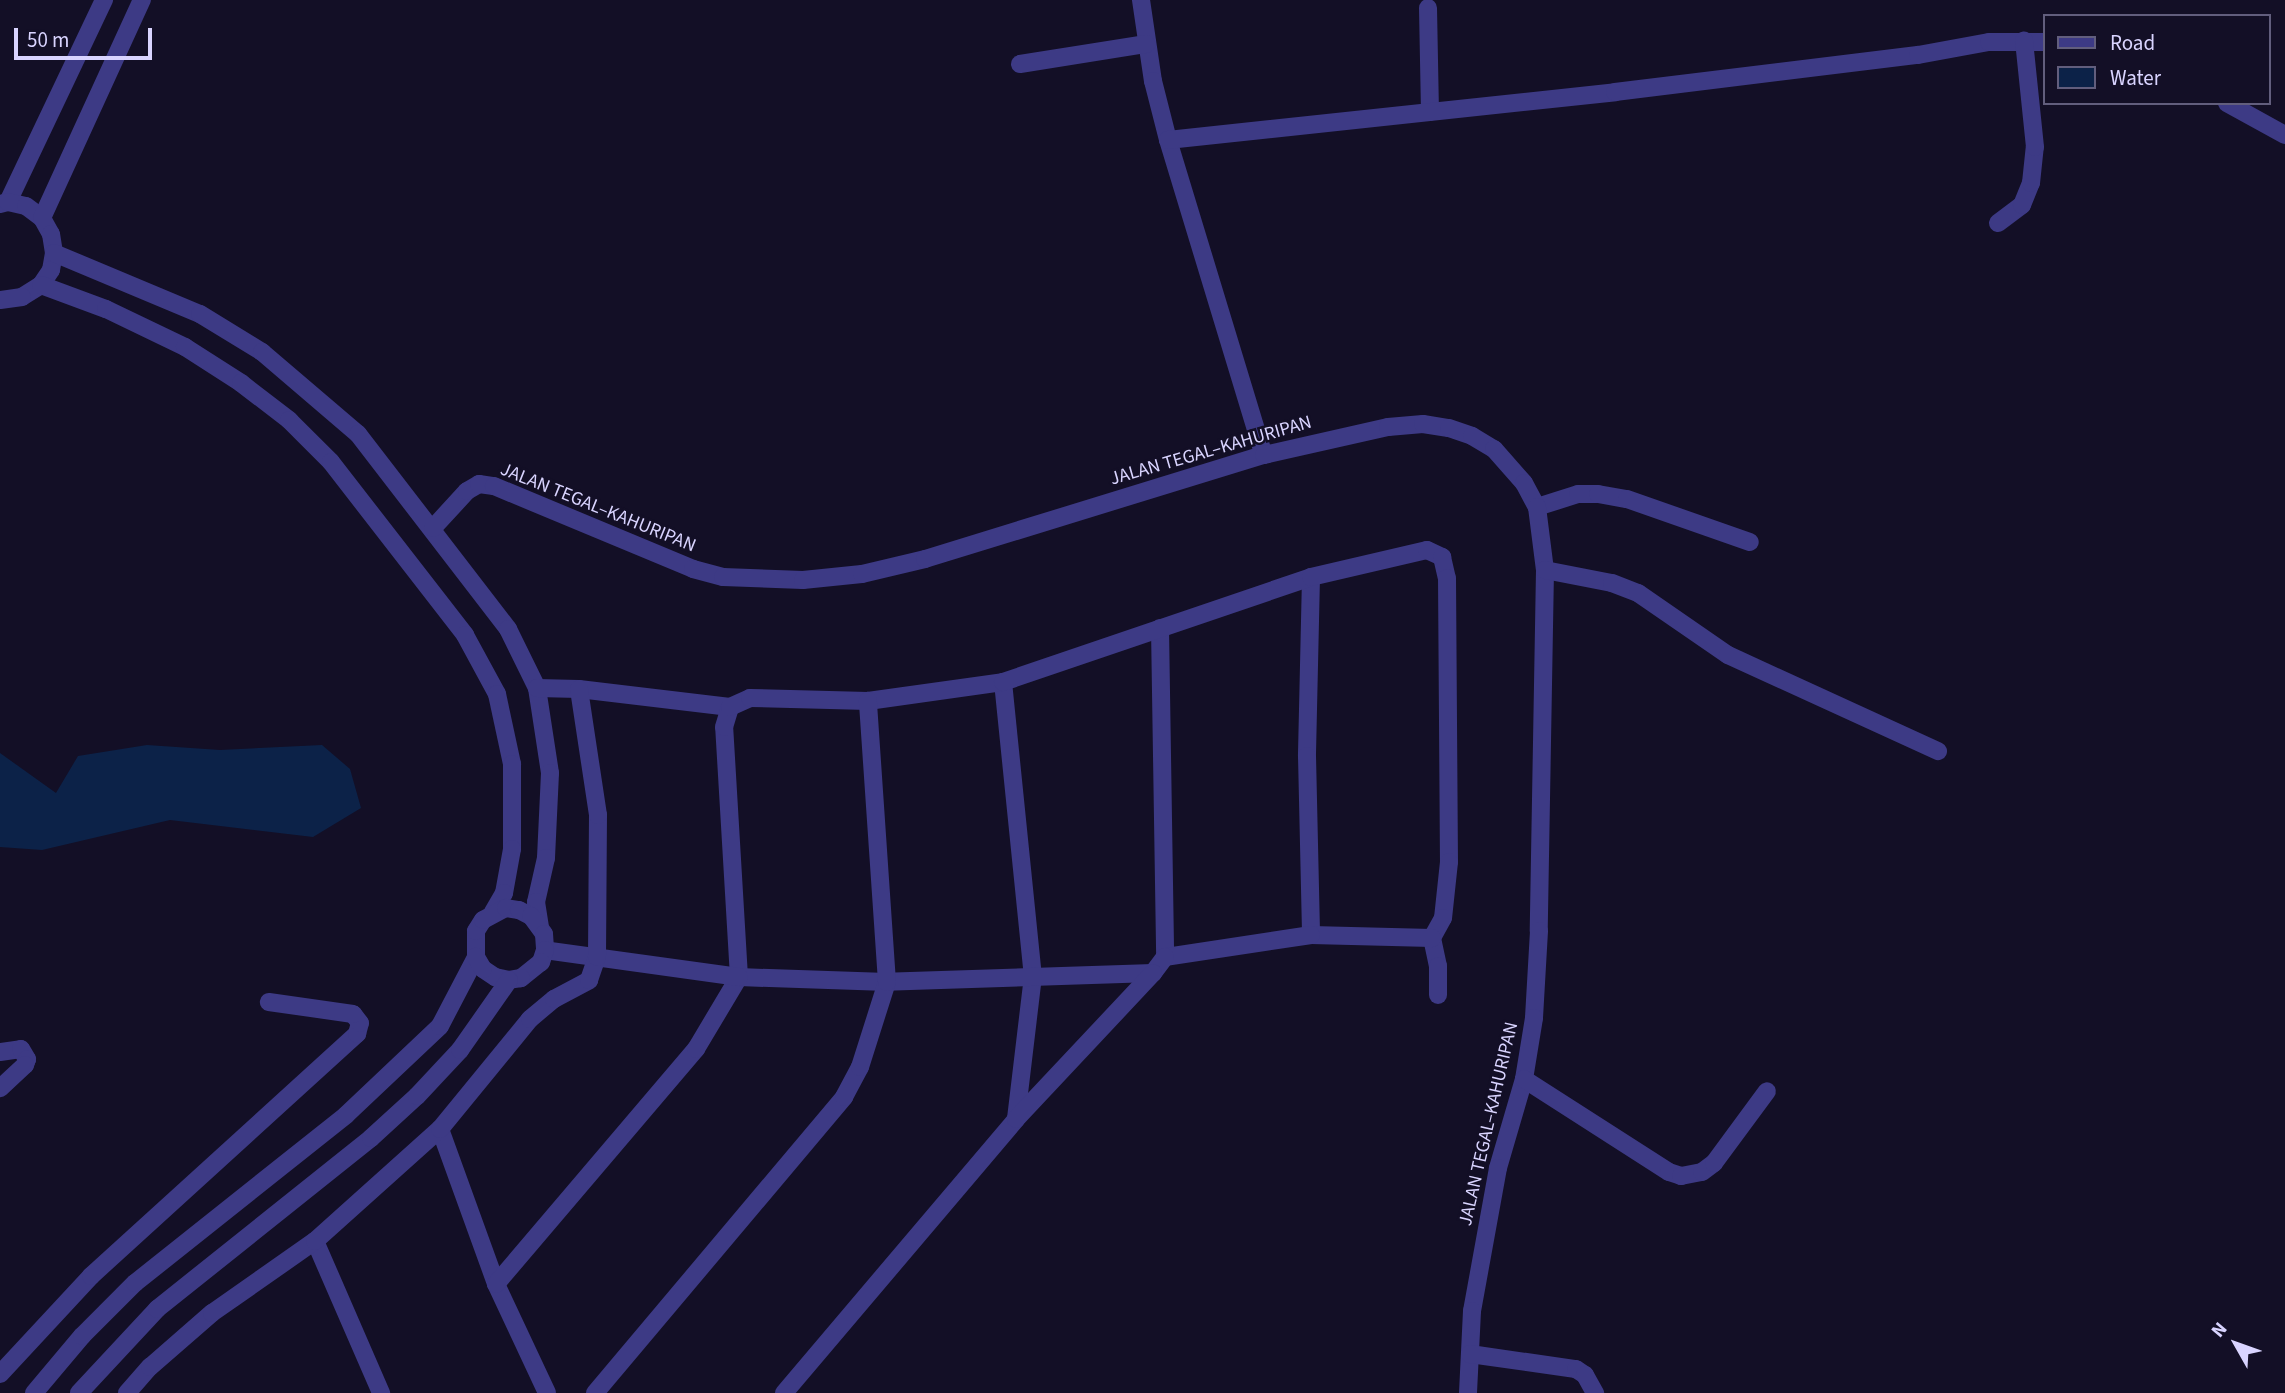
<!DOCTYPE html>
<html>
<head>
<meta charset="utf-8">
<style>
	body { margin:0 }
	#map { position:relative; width:2285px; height:1393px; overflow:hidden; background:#130f26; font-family:"Source Sans 3",sans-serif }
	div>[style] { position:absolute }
	.water>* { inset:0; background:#0c2248 }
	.minor>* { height:18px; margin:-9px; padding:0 9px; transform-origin:9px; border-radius:9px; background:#3d3a85 }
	span { translate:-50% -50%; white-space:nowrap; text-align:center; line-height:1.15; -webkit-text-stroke:5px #130f26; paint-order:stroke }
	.street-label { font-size:19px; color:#d9d4ff }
	.legend { position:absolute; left:2043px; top:14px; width:228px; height:91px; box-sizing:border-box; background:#130f26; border:2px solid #625e7d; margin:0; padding:9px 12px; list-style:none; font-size:21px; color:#d9d4ff }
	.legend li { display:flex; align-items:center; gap:14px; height:35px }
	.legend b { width:35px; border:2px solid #625e7d }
	.north { position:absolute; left:2201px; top:1309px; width:70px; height:70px; -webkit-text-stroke:5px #130f26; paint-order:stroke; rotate:310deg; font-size:19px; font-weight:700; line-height:28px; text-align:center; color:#d9d4ff }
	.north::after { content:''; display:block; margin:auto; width:24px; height:32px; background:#d9d4ff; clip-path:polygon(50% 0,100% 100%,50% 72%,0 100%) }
	.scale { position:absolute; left:14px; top:28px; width:138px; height:32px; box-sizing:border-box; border:4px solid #d9d4ff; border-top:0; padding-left:9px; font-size:21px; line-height:24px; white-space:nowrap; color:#d9d4ff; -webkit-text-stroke:5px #130f26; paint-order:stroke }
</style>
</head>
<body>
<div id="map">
	<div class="water">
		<div style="clip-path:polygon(147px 745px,220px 750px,322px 745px,350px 769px,361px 808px,313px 837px,170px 820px,42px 850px,0 847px,0 753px,56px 793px,78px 756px)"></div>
	</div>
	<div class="minor">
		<div style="left:1141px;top:0;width:82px;rotate:81.6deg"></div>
		<div style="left:1153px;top:81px;width:61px;rotate:75.7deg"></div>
		<div style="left:1168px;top:140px;width:329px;rotate:73.1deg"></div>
		<div style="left:1428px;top:8px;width:104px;rotate:88.9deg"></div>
		<div style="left:1020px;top:64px;width:128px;rotate:-9deg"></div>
		<div style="left:2227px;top:103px;width:66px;rotate:28.9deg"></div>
		<div style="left:1168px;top:140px;width:450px;rotate:-6.1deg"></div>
		<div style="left:1615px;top:92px;width:305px;rotate:-7deg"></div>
		<div style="left:1918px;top:55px;width:72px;rotate:-10.4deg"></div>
		<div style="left:1989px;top:42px;width:56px"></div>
		<div style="left:8px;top:202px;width:224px;rotate:-64.6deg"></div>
		<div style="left:0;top:204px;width:8px;rotate:-14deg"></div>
		<div style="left:8px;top:202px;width:18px;rotate:13deg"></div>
		<div style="left:26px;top:206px;width:20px;rotate:37deg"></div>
		<div style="left:42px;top:218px;width:18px;rotate:61deg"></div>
		<div style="left:51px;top:234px;width:19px;rotate:81deg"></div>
		<div style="left:54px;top:253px;width:17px;rotate:100deg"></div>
		<div style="left:51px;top:270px;width:18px;rotate:124deg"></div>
		<div style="left:41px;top:285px;width:22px;rotate:148deg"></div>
		<div style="left:22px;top:297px;width:22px;rotate:172deg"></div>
		<div style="left:42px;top:218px;width:240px;rotate:-65.4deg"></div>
		<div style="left:1998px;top:223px;width:30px;rotate:-37deg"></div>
		<div style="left:2022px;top:205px;width:24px;rotate:-68deg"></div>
		<div style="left:2031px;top:183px;width:36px;rotate:-84deg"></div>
		<div style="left:2035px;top:147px;width:107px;rotate:-95.9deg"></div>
		<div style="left:54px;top:253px;width:158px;rotate:22.7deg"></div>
		<div style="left:200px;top:314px;width:73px;rotate:31.5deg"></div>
		<div style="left:262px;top:352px;width:126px;rotate:40.5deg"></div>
		<div style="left:358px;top:434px;width:246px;rotate:52.4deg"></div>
		<div style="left:508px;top:629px;width:66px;rotate:63.8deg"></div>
		<div style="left:537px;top:688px;width:86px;rotate:81.3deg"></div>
		<div style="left:550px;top:773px;width:85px;rotate:92.7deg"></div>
		<div style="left:546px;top:858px;width:45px;rotate:102.8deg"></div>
		<div style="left:536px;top:902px;width:24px;rotate:81deg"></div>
		<div style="left:41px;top:285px;width:69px;rotate:20.3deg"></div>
		<div style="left:106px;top:309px;width:88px;rotate:25.7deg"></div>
		<div style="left:185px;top:347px;width:67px;rotate:32.7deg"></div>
		<div style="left:241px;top:383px;width:61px;rotate:37.6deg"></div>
		<div style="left:289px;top:420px;width:59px;rotate:45deg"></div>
		<div style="left:331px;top:462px;width:219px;rotate:52.2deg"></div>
		<div style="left:465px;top:635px;width:67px;rotate:61.5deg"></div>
		<div style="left:497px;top:694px;width:72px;rotate:77.9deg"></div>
		<div style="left:512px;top:764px;width:85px;rotate:90deg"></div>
		<div style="left:512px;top:849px;width:45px;rotate:100.3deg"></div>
		<div style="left:504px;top:893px;width:22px;rotate:120deg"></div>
		<div style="left:1537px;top:507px;width:43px;rotate:-17.6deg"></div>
		<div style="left:1578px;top:494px;width:20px"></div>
		<div style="left:1598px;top:494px;width:29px;rotate:10deg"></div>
		<div style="left:1627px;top:499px;width:130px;rotate:19.3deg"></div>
		<div style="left:433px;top:528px;width:50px;rotate:-47.4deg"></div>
		<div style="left:467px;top:491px;width:14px;rotate:-30deg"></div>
		<div style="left:479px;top:484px;width:15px;rotate:8deg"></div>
		<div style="left:494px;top:486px;width:216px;rotate:22.6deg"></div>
		<div style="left:693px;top:569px;width:31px;rotate:15deg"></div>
		<div style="left:723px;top:577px;width:80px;rotate:2.1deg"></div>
		<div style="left:803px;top:580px;width:59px;rotate:-5.8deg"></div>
		<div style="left:862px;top:574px;width:65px;rotate:-13.4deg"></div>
		<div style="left:925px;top:559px;width:355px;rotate:-17.1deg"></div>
		<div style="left:1264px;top:455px;width:127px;rotate:-12.7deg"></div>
		<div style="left:1388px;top:427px;width:35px;rotate:-5deg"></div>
		<div style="left:1423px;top:424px;width:26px;rotate:9deg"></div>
		<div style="left:1449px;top:428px;width:24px;rotate:19deg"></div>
		<div style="left:1472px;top:436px;width:26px;rotate:31deg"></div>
		<div style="left:1494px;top:449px;width:45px;rotate:48.6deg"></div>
		<div style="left:1524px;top:483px;width:27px;rotate:62deg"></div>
		<div style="left:1537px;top:507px;width:64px;rotate:82.8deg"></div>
		<div style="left:1545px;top:570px;width:361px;rotate:91deg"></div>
		<div style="left:1539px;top:931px;width:87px;rotate:93.3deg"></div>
		<div style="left:1534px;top:1018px;width:62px;rotate:99.3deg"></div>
		<div style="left:1524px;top:1079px;width:93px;rotate:106.3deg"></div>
		<div style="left:1498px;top:1168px;width:145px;rotate:100.3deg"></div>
		<div style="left:1472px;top:1311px;width:82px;rotate:92.8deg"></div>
		<div style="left:1545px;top:570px;width:68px;rotate:11deg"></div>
		<div style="left:1612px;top:583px;width:28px;rotate:21deg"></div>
		<div style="left:1638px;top:593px;width:109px;rotate:34.6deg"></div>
		<div style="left:1728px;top:655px;width:231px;rotate:24.6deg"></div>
		<div style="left:1311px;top:577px;width:179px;rotate:91.3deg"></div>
		<div style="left:1307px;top:756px;width:179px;rotate:88.7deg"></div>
		<div style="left:1160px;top:628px;width:329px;rotate:89.1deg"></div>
		<div style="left:1003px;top:682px;width:296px;rotate:84.2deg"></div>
		<div style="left:1033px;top:976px;width:144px;rotate:96.8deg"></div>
		<div style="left:537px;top:688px;width:42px;rotate:1.4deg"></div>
		<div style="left:579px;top:689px;width:152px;rotate:6.8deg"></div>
		<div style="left:1432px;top:938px;width:29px;rotate:78deg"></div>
		<div style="left:1438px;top:966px;width:29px;rotate:90deg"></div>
		<div style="left:0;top:1052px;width:21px;rotate:-8deg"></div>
		<div style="left:21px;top:1049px;width:12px;rotate:59deg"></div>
		<div style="left:27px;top:1059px;width:6px;rotate:108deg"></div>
		<div style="left:25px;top:1065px;width:34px;rotate:137deg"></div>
		<div style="left:1524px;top:1079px;width:172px;rotate:32.7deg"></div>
		<div style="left:1669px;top:1172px;width:13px;rotate:18deg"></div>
		<div style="left:1681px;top:1176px;width:21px;rotate:-11deg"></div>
		<div style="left:1702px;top:1172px;width:15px;rotate:-37deg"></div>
		<div style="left:1714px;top:1163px;width:89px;rotate:-53.6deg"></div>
		<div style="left:440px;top:1129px;width:165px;rotate:70.1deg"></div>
		<div style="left:496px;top:1284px;width:120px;rotate:64.9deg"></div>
		<div style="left:315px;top:1241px;width:166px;rotate:66.5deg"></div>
		<div style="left:496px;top:1284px;width:309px;rotate:-49.6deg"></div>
		<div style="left:696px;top:1049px;width:84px;rotate:-59.2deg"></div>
		<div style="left:739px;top:977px;width:250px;rotate:-93.4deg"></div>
		<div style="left:724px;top:727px;width:21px;rotate:-73deg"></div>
		<div style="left:730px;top:707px;width:22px;rotate:-24deg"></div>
		<div style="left:750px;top:698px;width:118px;rotate:1.5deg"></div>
		<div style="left:868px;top:701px;width:136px;rotate:-8deg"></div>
		<div style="left:1003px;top:682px;width:325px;rotate:-18.8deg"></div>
		<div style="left:1311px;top:577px;width:119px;rotate:-13.1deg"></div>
		<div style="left:1427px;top:550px;width:17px;rotate:25deg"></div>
		<div style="left:1442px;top:557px;width:22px;rotate:77deg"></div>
		<div style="left:1447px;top:578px;width:284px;rotate:89.6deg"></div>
		<div style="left:1449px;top:862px;width:56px;rotate:96.1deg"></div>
		<div style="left:1443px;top:918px;width:23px;rotate:119deg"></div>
		<div style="left:1432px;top:938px;width:121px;rotate:-178.6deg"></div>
		<div style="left:1311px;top:935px;width:148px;rotate:171.4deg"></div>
		<div style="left:1165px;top:957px;width:20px;rotate:127deg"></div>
		<div style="left:1153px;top:973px;width:266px;rotate:178.1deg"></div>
		<div style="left:887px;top:982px;width:148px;rotate:-178.1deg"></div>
		<div style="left:739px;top:977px;width:196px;rotate:-172.1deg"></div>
		<div style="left:1470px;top:1354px;width:107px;rotate:8.1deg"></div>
		<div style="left:1576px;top:1369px;width:11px;rotate:34deg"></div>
		<div style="left:1585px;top:1375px;width:21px;rotate:61deg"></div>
		<div style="left:0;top:1374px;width:134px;rotate:-47.1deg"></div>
		<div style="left:91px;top:1276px;width:360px;rotate:-42.3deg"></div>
		<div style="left:357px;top:1034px;width:11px;rotate:-75deg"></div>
		<div style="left:360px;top:1023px;width:11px;rotate:-128deg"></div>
		<div style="left:353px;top:1014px;width:85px;rotate:-171.9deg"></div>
		<div style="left:34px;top:1393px;width:75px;rotate:-49.9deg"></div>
		<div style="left:82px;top:1336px;width:75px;rotate:-45deg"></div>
		<div style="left:135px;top:1283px;width:270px;rotate:-38.5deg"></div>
		<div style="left:346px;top:1115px;width:129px;rotate:-43.4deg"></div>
		<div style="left:440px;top:1026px;width:78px;rotate:-62.4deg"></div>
		<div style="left:476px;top:957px;width:26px;rotate:-90deg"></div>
		<div style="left:476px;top:931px;width:13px;rotate:-58deg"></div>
		<div style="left:483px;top:920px;width:26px;rotate:-28deg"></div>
		<div style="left:506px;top:908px;width:13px;rotate:9deg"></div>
		<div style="left:519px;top:910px;width:13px;rotate:27deg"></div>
		<div style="left:531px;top:916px;width:22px;rotate:54deg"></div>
		<div style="left:544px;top:934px;width:16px;rotate:86deg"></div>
		<div style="left:545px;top:950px;width:13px;rotate:108deg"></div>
		<div style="left:541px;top:962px;width:26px;rotate:141deg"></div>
		<div style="left:521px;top:978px;width:12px;rotate:171deg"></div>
		<div style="left:509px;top:980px;width:14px;rotate:-168deg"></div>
		<div style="left:495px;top:977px;width:14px;rotate:-146deg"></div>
		<div style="left:483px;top:969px;width:14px;rotate:-120deg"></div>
		<div style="left:79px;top:1393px;width:115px;rotate:-47.1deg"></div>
		<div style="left:157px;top:1309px;width:274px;rotate:-38.6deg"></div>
		<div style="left:371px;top:1138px;width:62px;rotate:-42.4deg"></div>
		<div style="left:417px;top:1096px;width:63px;rotate:-46.9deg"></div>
		<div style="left:460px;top:1050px;width:85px;rotate:-55deg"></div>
		<div style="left:127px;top:1393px;width:35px;rotate:-49deg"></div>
		<div style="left:150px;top:1367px;width:82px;rotate:-41.1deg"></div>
		<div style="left:212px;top:1313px;width:126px;rotate:-35deg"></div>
		<div style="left:315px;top:1241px;width:168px;rotate:-41.9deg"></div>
		<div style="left:440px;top:1129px;width:142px;rotate:-50.7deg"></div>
		<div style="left:530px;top:1019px;width:31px;rotate:-40deg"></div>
		<div style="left:554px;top:999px;width:40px;rotate:-28deg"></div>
		<div style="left:589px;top:980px;width:24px;rotate:-71deg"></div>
		<div style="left:597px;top:957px;width:142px;rotate:-89.6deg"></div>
		<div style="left:598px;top:815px;width:127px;rotate:-98.6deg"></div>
		<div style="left:595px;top:1393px;width:387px;rotate:-49.9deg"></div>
		<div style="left:844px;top:1097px;width:34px;rotate:-62deg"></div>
		<div style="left:860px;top:1067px;width:89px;rotate:-72.4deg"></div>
		<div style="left:887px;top:982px;width:282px;rotate:-93.9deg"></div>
		<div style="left:784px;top:1393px;width:359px;rotate:-49.7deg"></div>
		<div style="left:1016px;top:1119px;width:200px;rotate:-46.8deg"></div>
	</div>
	<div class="street-label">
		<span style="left:1211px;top:451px;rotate:-16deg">JALAN TEGAL–KAHURIPAN</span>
		<span style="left:598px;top:508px;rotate:22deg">JALAN TEGAL–KAHURIPAN</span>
		<span style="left:1489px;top:1124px;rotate:-77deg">JALAN TEGAL–KAHURIPAN</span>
	</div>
	<ul class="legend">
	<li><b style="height:9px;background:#3d3a85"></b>Road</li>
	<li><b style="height:19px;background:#0c2248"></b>Water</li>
	</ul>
	<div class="north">N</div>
	<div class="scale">50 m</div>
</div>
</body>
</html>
